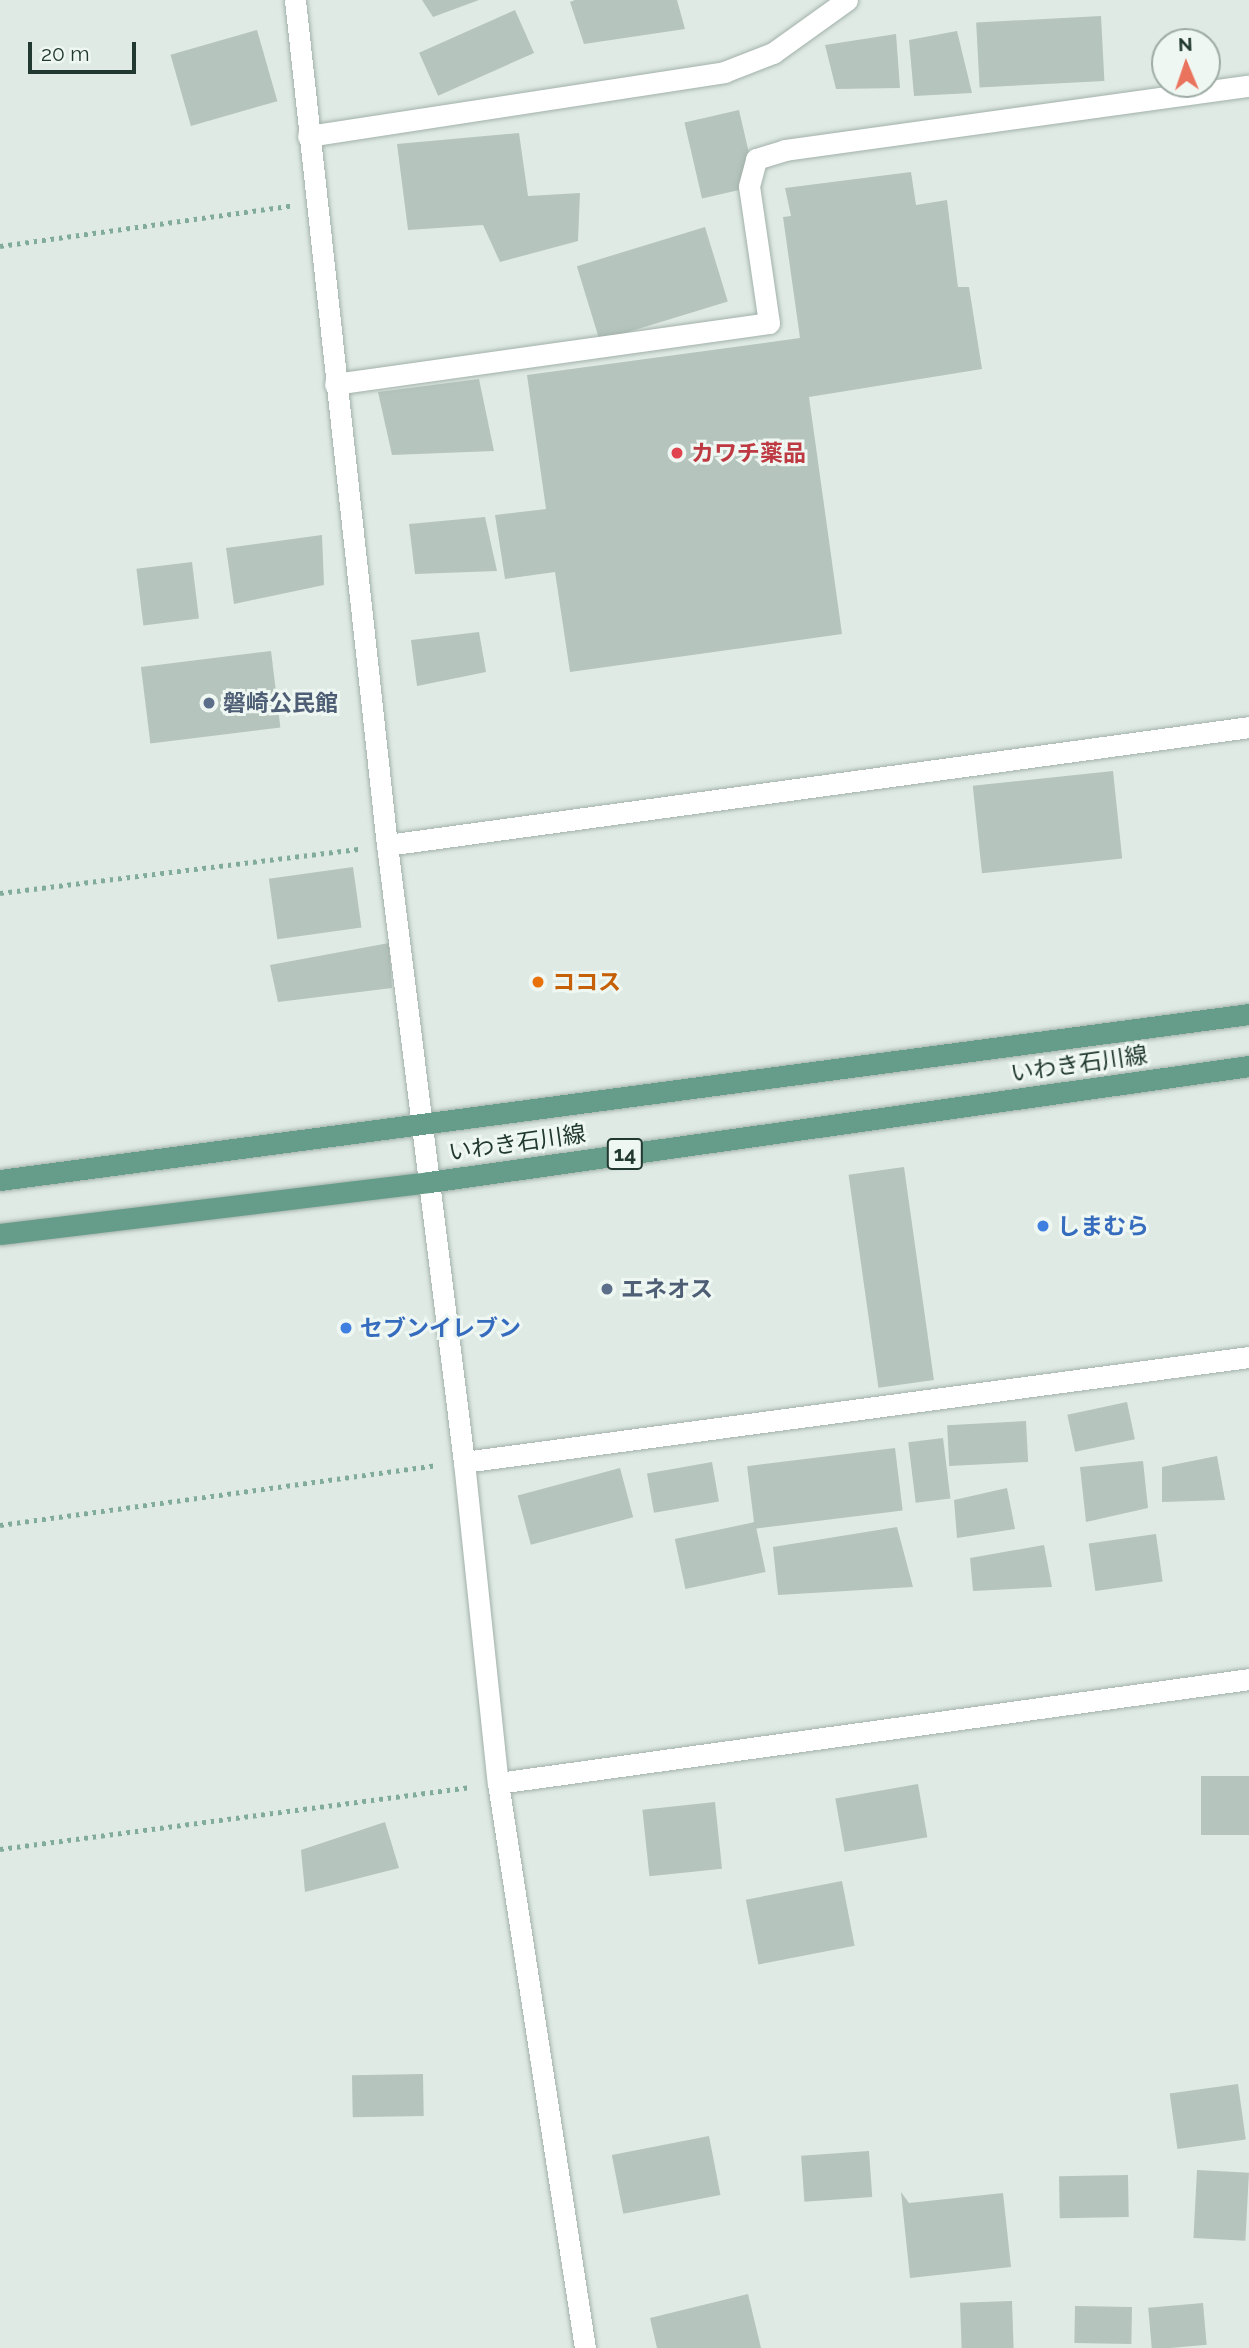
<!DOCTYPE html>
<html>
<head>
<meta charset="utf-8">
<style>
	body { margin:0 }
	#map { position:relative; width:1249px; height:2348px; overflow:hidden; background:#dfeae4; font-family:Raleway,"Noto Sans JP",sans-serif }
	div>[style] { position:absolute }
	.building>* { inset:0; background:#b5c4bd; transform-origin:0 0 }
	.path>* { height:4.5px; margin-top:-2.25px; transform-origin:0; background:repeating-linear-gradient(90deg,#81ac9b 0 3.5px,transparent 0 8.5px) }
	.roads { filter:drop-shadow(0 0 2px #a2b1aa) drop-shadow(0 0 2px #a2b1aa) }
	.minor>* { height:21px; margin:-10.5px; padding:0 10.5px; transform-origin:10.5px; border-radius:10.5px; background:#fff }
	.tertiary>* { height:21px; margin:-10.5px; padding:0 10.5px; transform-origin:10.5px; border-radius:10.5px; background:#fff }
	.primary>* { height:21px; margin:-10.5px; padding:0 10.5px; transform-origin:10.5px; border-radius:10.5px; background:#669d8a }
	.dots>* { width:19px; height:19px; translate:-50% -50%; box-sizing:border-box; border:4px solid #eff7f2; border-radius:50% }
	span { translate:-50% -50%; white-space:nowrap; text-align:center; line-height:1.15; -webkit-text-stroke:6px #eff7f2; paint-order:stroke }
	.shield-label span { padding:2px 5px; background:#eff7f2; border:2px solid; border-radius:5px; -webkit-text-stroke-width:0 }
	.shield-label { font-size:21px; color:#213930; font-weight:700 }
	.health-label { font-size:23px; color:#be3a42; font-weight:700 }
	.left { translate:0 -50%; text-align:left }
	.service-label { font-size:23px; color:#4e5e75; font-weight:700 }
	.food-label { font-size:23px; color:#c56008; font-weight:700 }
	.street-label { font-size:23px; color:#213930 }
	.shop-label { font-size:23px; color:#366cbe; font-weight:700 }
	.north { position:absolute; left:1151px; top:28px; width:70px; height:70px; box-sizing:border-box; background:#eff7f2; border:2px solid #9daba4; border-radius:50%; rotate:358deg; font-size:19px; font-weight:700; line-height:28px; text-align:center; color:#213930 }
	.north::after { content:''; display:block; margin:auto; width:24px; height:32px; background:#ea735d; clip-path:polygon(50% 0,100% 100%,50% 72%,0 100%) }
	.scale { position:absolute; left:28px; top:42px; width:108px; height:32px; box-sizing:border-box; border:4px solid #213930; border-top:0; padding-left:9px; font-size:21px; line-height:24px; white-space:nowrap; color:#213930; -webkit-text-stroke:5px #eff7f2; paint-order:stroke }
</style>
</head>
<body>
<div id="map">
	<div class="building">
		<div style="clip-path:polygon(422px 0,479px 0,433px 17px)"></div>
		<div style="clip-path:polygon(575px 0,677px 0,685px 29px,584px 44px,570px 2px)"></div>
		<div style="left:515px;top:10px;width:47px;height:105px;rotate:66deg"></div>
		<div style="left:1101px;top:16px;width:65px;height:125px;rotate:87deg"></div>
		<div style="left:257px;top:30px;width:74px;height:90px;rotate:74deg"></div>
		<div style="clip-path:polygon(957px 31px,972px 93px,914px 96px,909px 40px)"></div>
		<div style="clip-path:polygon(896px 34px,900px 88px,836px 89px,825px 45px)"></div>
		<div style="left:739px;top:110px;width:78px;height:56px;rotate:77deg"></div>
		<div style="clip-path:polygon(519px 133px,528px 196px,580px 193px,578px 241px,500px 262px,483px 225px,408px 230px,397px 144px)"></div>
		<div style="clip-path:polygon(911px 172px,916px 205px,947px 200px,958px 287px,969px 287px,982px 369px,809px 397px,842px 634px,570px 672px,555px 572px,505px 579px,495px 515px,546px 509px,527px 375px,800px 338px,783px 217px,791px 216px,785px 188px)"></div>
		<div style="left:705px;top:227px;width:78px;height:134px;rotate:73deg"></div>
		<div style="clip-path:polygon(479px 379px,494px 451px,392px 455px,378px 392px)"></div>
		<div style="clip-path:polygon(485px 517px,497px 571px,415px 574px,409px 524px)"></div>
		<div style="clip-path:polygon(322px 535px,324px 585px,234px 604px,226px 548px)"></div>
		<div style="left:192px;top:562px;width:57px;height:56px;rotate:83deg"></div>
		<div style="clip-path:polygon(479px 632px,486px 672px,417px 686px,411px 640px)"></div>
		<div style="left:271px;top:651px;width:77px;height:131px;rotate:83deg"></div>
		<div style="left:1113px;top:771px;width:88px;height:141px;rotate:84deg"></div>
		<div style="left:353px;top:867px;width:61px;height:85px;rotate:82deg"></div>
		<div style="clip-path:polygon(389px 943px,392px 988px,278px 1002px,270px 965px)"></div>
		<div style="left:904px;top:1167px;width:215px;height:56px;rotate:82deg"></div>
		<div style="left:1127px;top:1402px;width:38px;height:61px;rotate:78deg"></div>
		<div style="left:1026px;top:1421px;width:41px;height:79px;rotate:87deg"></div>
		<div style="left:943px;top:1438px;width:61px;height:35px;rotate:83deg"></div>
		<div style="left:895px;top:1448px;width:63px;height:149px;rotate:83deg"></div>
		<div style="clip-path:polygon(1217px 1456px,1225px 1500px,1162px 1502px,1162px 1467px)"></div>
		<div style="clip-path:polygon(1143px 1461px,1148px 1508px,1086px 1522px,1080px 1467px)"></div>
		<div style="left:712px;top:1462px;width:40px;height:66px;rotate:80deg"></div>
		<div style="left:620px;top:1468px;width:51px;height:106px;rotate:75deg"></div>
		<div style="clip-path:polygon(1007px 1488px,1015px 1529px,957px 1538px,954px 1500px)"></div>
		<div style="left:755px;top:1522px;width:51px;height:82px;rotate:78deg"></div>
		<div style="clip-path:polygon(897px 1527px,913px 1587px,778px 1595px,773px 1547px)"></div>
		<div style="left:1156px;top:1534px;width:48px;height:68px;rotate:82deg"></div>
		<div style="clip-path:polygon(1044px 1545px,1052px 1587px,973px 1591px,970px 1558px)"></div>
		<div style="left:1249px;top:1776px;width:59px;height:48px;rotate:90deg"></div>
		<div style="left:918px;top:1784px;width:54px;height:84px;rotate:80deg"></div>
		<div style="left:715px;top:1802px;width:67px;height:73px;rotate:84deg"></div>
		<div style="clip-path:polygon(385px 1822px,399px 1868px,305px 1892px,301px 1850px)"></div>
		<div style="left:842px;top:1881px;width:66px;height:98px;rotate:79deg"></div>
		<div style="left:423px;top:2074px;width:42px;height:71px;rotate:89deg"></div>
		<div style="left:1238px;top:2084px;width:56px;height:69px;rotate:82deg"></div>
		<div style="left:709px;top:2136px;width:60px;height:99px;rotate:79deg"></div>
		<div style="left:869px;top:2151px;width:46px;height:68px;rotate:86deg"></div>
		<div style="left:1197px;top:2170px;width:52px;height:68px;rotate:3deg"></div>
		<div style="left:1128px;top:2175px;width:42px;height:69px;rotate:89deg"></div>
		<div style="clip-path:polygon(901px 2192px,909px 2203px,1003px 2193px,1011px 2267px,910px 2278px)"></div>
		<div style="clip-path:polygon(748px 2294px,761px 2348px,657px 2348px,650px 2318px)"></div>
		<div style="left:1012px;top:2301px;width:47px;height:52px;rotate:88deg"></div>
		<div style="left:1203px;top:2303px;width:42px;height:55px;rotate:85deg"></div>
		<div style="left:1075px;top:2306px;width:57px;height:37px;rotate:1deg"></div>
	</div>
	<div class="path">
		<div style="left:0;top:246px;width:293px;rotate:-7.9deg"></div>
		<div style="left:0;top:893px;width:363px;rotate:-7deg"></div>
		<div style="left:0;top:1525px;width:440px;rotate:-7.8deg"></div>
		<div style="left:0;top:1849px;width:475px;rotate:-7.5deg"></div>
	</div>
	<div class="roads">
		<div class="minor">
			<div style="left:308px;top:136px;width:421px;rotate:-8.7deg"></div>
			<div style="left:724px;top:72px;width:53px;rotate:-21.2deg"></div>
			<div style="left:773px;top:53px;width:91px;rotate:-35.6deg"></div>
			<div style="left:335px;top:384px;width:438px;rotate:-8deg"></div>
			<div style="left:769px;top:323px;width:138px;rotate:-98.3deg"></div>
			<div style="left:749px;top:186px;width:28px;rotate:-75deg"></div>
			<div style="left:756px;top:159px;width:30px;rotate:-17deg"></div>
			<div style="left:785px;top:150px;width:468px;rotate:-7.9deg"></div>
			<div style="left:387px;top:845px;width:870px;rotate:-7.79deg"></div>
			<div style="left:464px;top:1462px;width:792px;rotate:-7.62deg"></div>
			<div style="left:498px;top:1783px;width:758px;rotate:-7.88deg"></div>
		</div>
		<div class="tertiary">
			<div style="left:295px;top:0;width:850px;rotate:83.79deg"></div>
			<div style="left:387px;top:845px;width:622px;rotate:82.89deg"></div>
			<div style="left:464px;top:1462px;width:323px;rotate:84deg"></div>
			<div style="left:498px;top:1783px;width:572px;rotate:81.25deg"></div>
		</div>
		<div class="primary">
			<div style="left:0;top:1180px;width:1260px;rotate:-7.57deg"></div>
			<div style="left:0;top:1234px;width:432px;rotate:-6.9deg"></div>
			<div style="left:429px;top:1182px;width:828px;rotate:-8.05deg"></div>
		</div>
	</div>
	<div class="dots">
		<div style="left:677px;top:453px;background:#e0444e"></div>
		<div style="left:209px;top:703px;background:#5c6f8a"></div>
		<div style="left:538px;top:982px;background:#e8710a"></div>
		<div style="left:1043px;top:1226px;background:#3f7fe0"></div>
		<div style="left:607px;top:1289px;background:#5c6f8a"></div>
		<div style="left:346px;top:1328px;background:#3f7fe0"></div>
	</div>
	<div class="shield-label">
		<span style="left:625px;top:1154px">14</span>
	</div>
	<div class="health-label">
		<span class="left" style="left:691px;top:453px">カワチ薬品</span>
	</div>
	<div class="service-label">
		<span class="left" style="left:223px;top:703px">磐崎公民館</span>
		<span class="left" style="left:621px;top:1289px">エネオス</span>
	</div>
	<div class="food-label">
		<span class="left" style="left:552px;top:982px">ココス</span>
	</div>
	<div class="street-label">
		<span style="left:1079px;top:1064px;rotate:-8deg">いわき石川線</span>
		<span style="left:517px;top:1143px;rotate:-8deg">いわき石川線</span>
	</div>
	<div class="shop-label">
		<span class="left" style="left:1057px;top:1226px">しまむら</span>
		<span class="left" style="left:360px;top:1328px">セブンイレブン</span>
	</div>
	<div class="north">N</div>
	<div class="scale">20 m</div>
</div>
</body>
</html>
